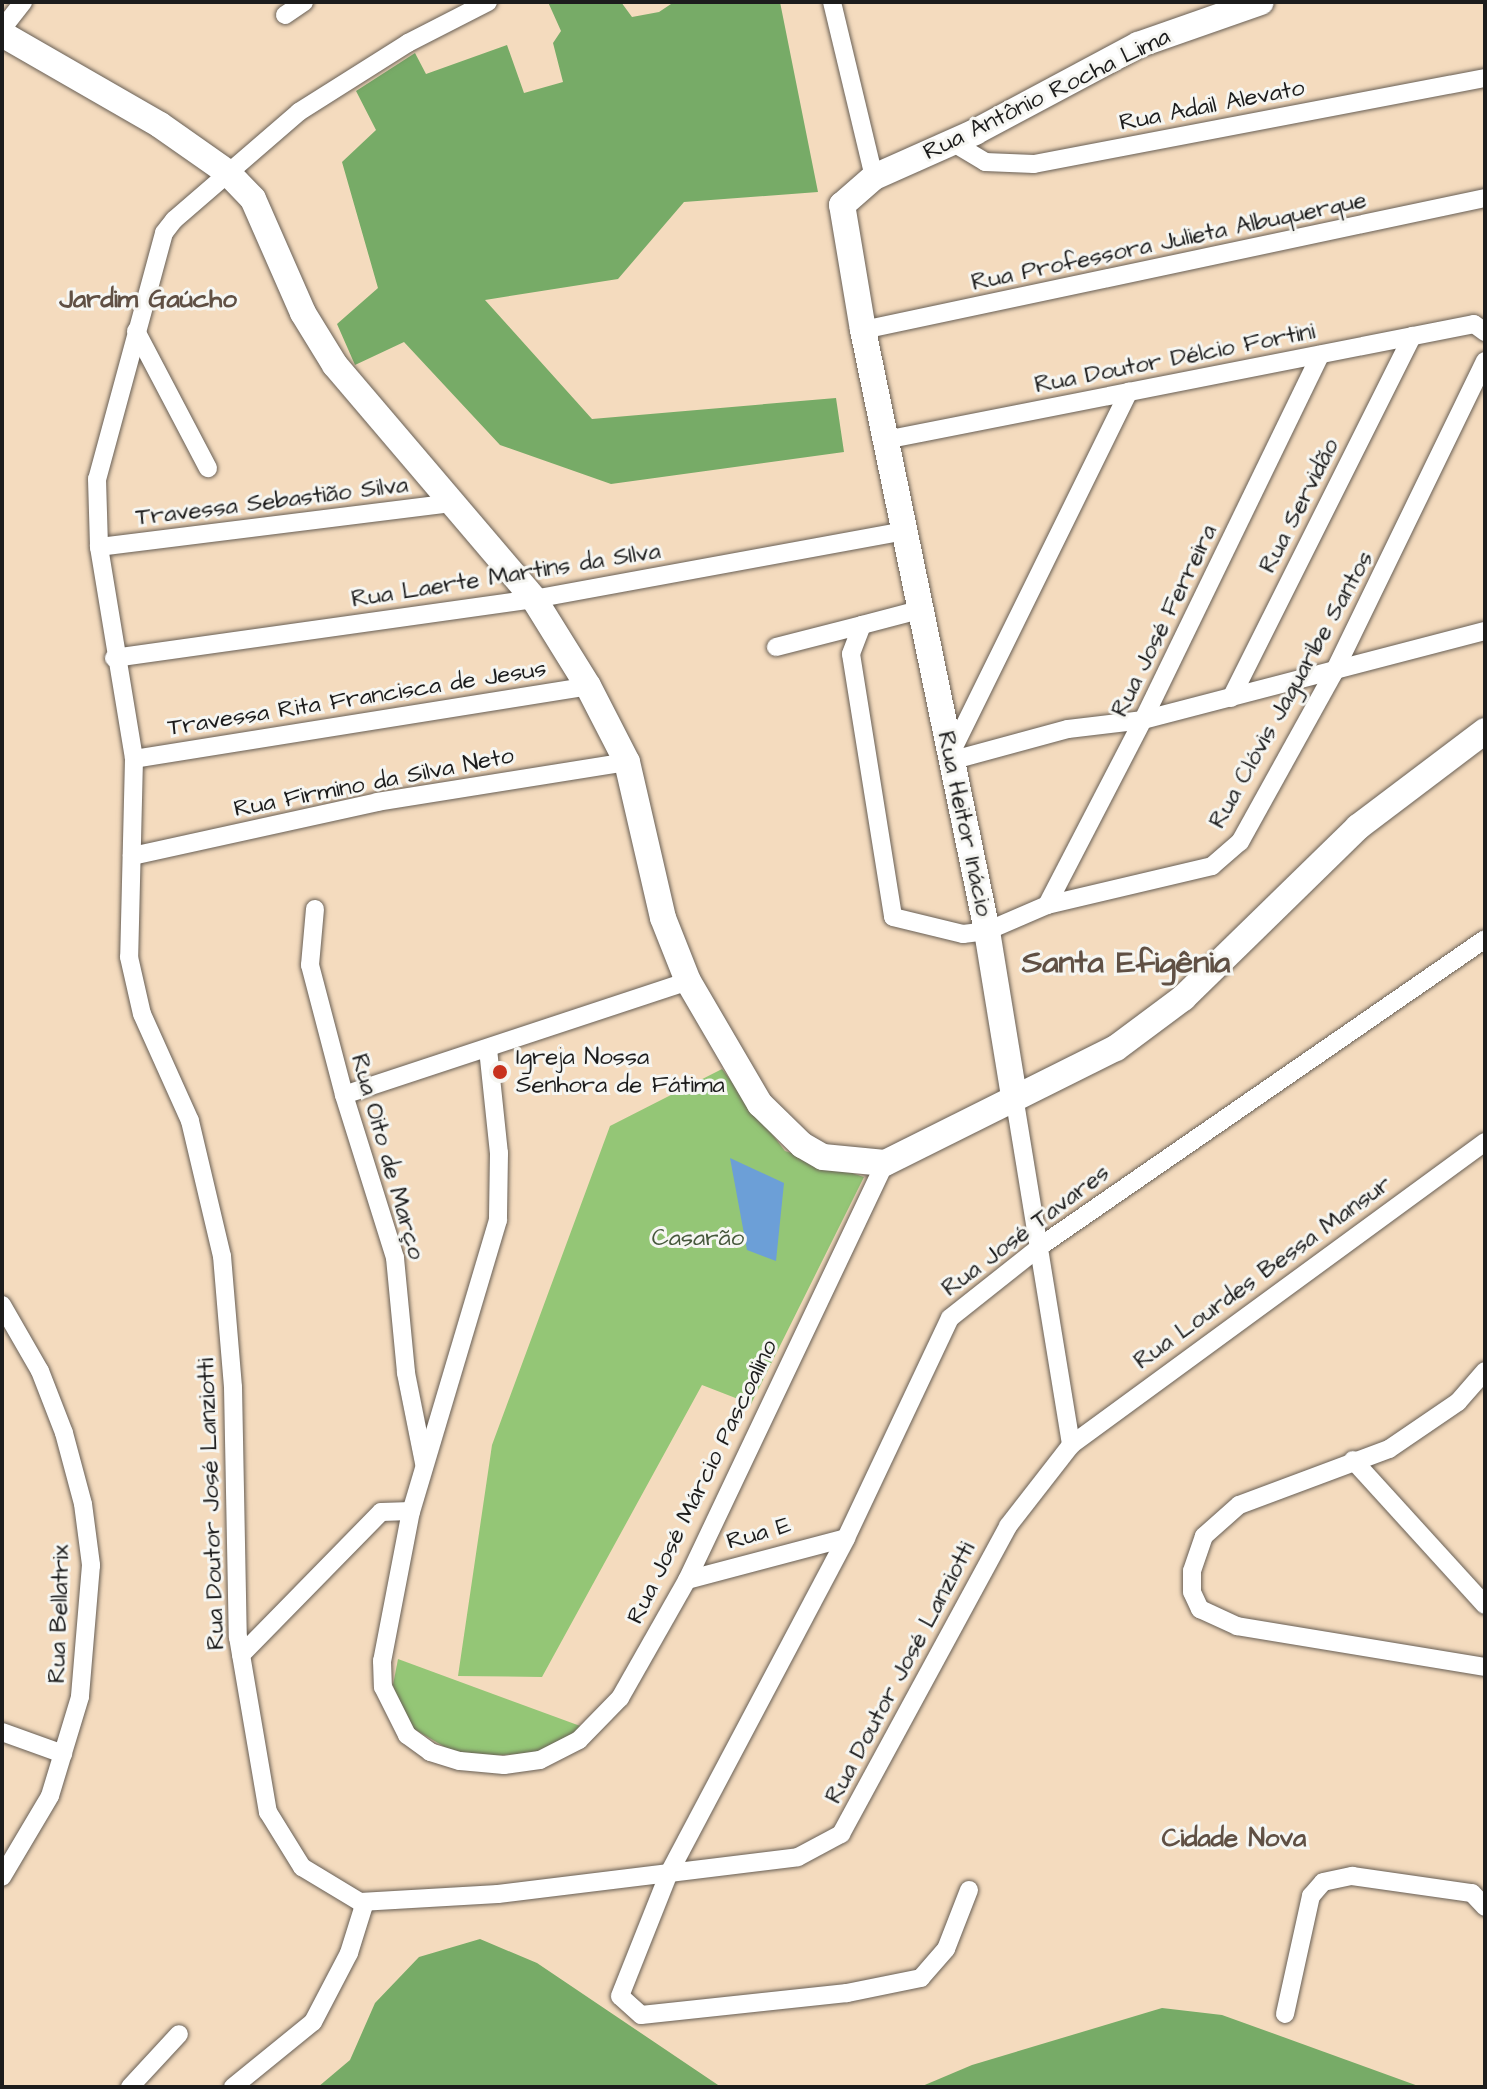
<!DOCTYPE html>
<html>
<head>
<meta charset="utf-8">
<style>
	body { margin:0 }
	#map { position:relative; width:1487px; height:2089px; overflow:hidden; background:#f4dbbe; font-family:"Architects Daughter",sans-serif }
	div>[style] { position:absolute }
	.green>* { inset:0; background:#94c676 }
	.forest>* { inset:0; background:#77ab67 }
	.water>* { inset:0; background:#6c9fd7 }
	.roads { filter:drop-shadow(0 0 2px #685f55) drop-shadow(0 0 2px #685f55) }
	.street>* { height:18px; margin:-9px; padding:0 9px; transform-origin:9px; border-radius:9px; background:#fff }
	.secondary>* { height:26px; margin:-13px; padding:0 13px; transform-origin:13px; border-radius:13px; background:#fff }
	.dots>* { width:22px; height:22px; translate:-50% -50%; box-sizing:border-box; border:4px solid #f6f6f2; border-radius:50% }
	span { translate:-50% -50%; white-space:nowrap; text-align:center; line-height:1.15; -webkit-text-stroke:6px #f6f6f2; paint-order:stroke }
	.street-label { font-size:24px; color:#1c1c1c }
	.poi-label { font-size:24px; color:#1c1c1c }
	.left { translate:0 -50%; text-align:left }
	.park-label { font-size:24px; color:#46583c }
	.neighbourhood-label { font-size:26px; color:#605044; font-weight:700 }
	.district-label { font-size:32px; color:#605044; font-weight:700 }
	.frame { position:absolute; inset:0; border:4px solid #1c1c1c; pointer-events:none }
</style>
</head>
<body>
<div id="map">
	<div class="green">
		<div style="clip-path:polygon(722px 1069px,785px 1151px,864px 1177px,751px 1404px,702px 1385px,542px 1677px,458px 1676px,492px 1445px,610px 1126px)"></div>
		<div style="clip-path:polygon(398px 1659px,583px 1727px,542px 1753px,462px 1757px,414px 1729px,399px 1707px,393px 1685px)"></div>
	</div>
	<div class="forest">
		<div style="clip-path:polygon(548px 2px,621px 2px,632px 17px,659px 12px,674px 2px,780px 2px,818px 192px,684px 202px,618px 279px,485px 300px,592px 419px,836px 398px,844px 452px,611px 484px,500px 445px,404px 342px,355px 365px,337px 324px,378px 288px,342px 162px,376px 130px,356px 91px,415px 53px,426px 74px,507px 45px,524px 93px,563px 82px,553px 43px,561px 31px)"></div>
		<div style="clip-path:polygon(480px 1939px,537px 1963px,721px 2087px,318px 2087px,350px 2060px,375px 2003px,419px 1957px)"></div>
		<div style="clip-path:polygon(1162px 2008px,1222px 2015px,1421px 2087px,920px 2087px,972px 2065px)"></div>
	</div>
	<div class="water">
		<div style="clip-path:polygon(730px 1158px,784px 1183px,776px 1261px,747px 1250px)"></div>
	</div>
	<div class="roads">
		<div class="street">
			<div style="left:488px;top:2px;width:90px;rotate:152.9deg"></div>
			<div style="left:408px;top:43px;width:129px;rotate:147.7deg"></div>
			<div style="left:299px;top:112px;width:165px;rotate:139.2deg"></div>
			<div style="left:174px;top:220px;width:16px;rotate:128deg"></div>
			<div style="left:164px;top:233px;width:255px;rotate:105.2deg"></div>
			<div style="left:97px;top:479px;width:68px;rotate:88.3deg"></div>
			<div style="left:99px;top:547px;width:215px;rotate:80.6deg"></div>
			<div style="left:134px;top:759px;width:198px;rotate:91.4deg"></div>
			<div style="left:129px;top:957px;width:58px;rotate:77.2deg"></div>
			<div style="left:142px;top:1014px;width:117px;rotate:65.8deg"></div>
			<div style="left:190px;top:1121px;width:139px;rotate:76.7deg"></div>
			<div style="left:222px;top:1256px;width:131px;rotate:85.2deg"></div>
			<div style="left:233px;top:1387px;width:250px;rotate:88.9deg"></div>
			<div style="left:238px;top:1637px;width:178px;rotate:80.3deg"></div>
			<div style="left:268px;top:1812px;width:65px;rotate:58.3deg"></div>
			<div style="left:302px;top:1867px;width:68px;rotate:31.1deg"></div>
			<div style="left:360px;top:1902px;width:138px;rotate:-3.3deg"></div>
			<div style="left:498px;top:1894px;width:302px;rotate:-7deg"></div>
			<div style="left:798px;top:1857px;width:49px;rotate:-28.1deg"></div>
			<div style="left:841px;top:1834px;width:350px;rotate:-61.5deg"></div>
			<div style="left:1008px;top:1526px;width:103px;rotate:-52.1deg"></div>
			<div style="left:1071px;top:1445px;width:513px;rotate:-36.2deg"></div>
			<div style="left:832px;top:2px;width:180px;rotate:76.5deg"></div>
			<div style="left:285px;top:15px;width:23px;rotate:-34deg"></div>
			<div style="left:2px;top:29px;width:34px;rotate:-52deg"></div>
			<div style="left:952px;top:142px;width:39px;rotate:31deg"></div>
			<div style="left:985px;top:162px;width:49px;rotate:2.3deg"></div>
			<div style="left:1034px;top:164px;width:459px;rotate:-10.8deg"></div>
			<div style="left:863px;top:330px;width:636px;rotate:-11.98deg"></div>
			<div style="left:136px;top:331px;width:155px;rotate:62.3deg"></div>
			<div style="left:885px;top:440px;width:600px;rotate:-11.14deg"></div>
			<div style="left:1474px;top:324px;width:14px;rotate:36deg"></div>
			<div style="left:99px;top:547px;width:356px;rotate:-7.1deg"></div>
			<div style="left:919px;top:610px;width:59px;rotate:165.3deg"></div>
			<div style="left:862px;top:625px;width:31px;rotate:111deg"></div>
			<div style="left:851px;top:654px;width:266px;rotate:80.9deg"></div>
			<div style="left:893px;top:917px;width:72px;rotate:13.7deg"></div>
			<div style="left:963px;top:934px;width:24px;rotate:-7deg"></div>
			<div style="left:987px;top:931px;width:65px;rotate:-23.4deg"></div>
			<div style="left:1047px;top:905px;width:170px;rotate:-13.3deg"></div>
			<div style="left:1212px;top:866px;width:37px;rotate:-41deg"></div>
			<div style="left:1240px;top:842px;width:192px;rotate:-61deg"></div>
			<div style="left:1333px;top:674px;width:348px;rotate:-64.1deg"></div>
			<div style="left:776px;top:647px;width:89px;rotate:-14.3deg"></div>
			<div style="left:114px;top:658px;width:424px;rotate:-8deg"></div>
			<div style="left:534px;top:599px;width:377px;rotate:-10.4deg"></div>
			<div style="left:1231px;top:698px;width:405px;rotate:-63.4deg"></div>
			<div style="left:950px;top:755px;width:405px;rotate:-63.8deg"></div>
			<div style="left:134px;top:759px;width:460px;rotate:-9.1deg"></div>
			<div style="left:950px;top:761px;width:122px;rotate:-15.2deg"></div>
			<div style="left:1068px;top:729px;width:76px;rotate:-6.8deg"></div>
			<div style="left:1143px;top:720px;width:353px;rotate:-14.6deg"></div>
			<div style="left:132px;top:856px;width:251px;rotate:-12.4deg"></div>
			<div style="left:377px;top:802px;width:253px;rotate:-9.1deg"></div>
			<div style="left:1047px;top:905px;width:208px;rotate:-62.6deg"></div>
			<div style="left:1143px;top:720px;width:406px;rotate:-64.1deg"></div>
			<div style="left:315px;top:909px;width:56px;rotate:95.1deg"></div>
			<div style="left:310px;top:965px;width:134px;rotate:75.3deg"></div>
			<div style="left:344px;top:1095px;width:171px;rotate:72.6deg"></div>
			<div style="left:395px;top:1258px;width:116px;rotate:84.5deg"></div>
			<div style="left:406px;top:1373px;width:92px;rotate:78.7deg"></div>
			<div style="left:488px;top:1049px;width:105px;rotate:84deg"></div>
			<div style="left:499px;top:1153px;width:67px;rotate:90.9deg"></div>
			<div style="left:498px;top:1220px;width:304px;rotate:106.6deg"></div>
			<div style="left:411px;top:1511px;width:153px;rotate:100.9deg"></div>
			<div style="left:382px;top:1661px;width:26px;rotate:88deg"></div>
			<div style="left:383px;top:1687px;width:54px;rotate:63.4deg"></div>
			<div style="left:407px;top:1735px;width:29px;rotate:36deg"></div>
			<div style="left:430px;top:1752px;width:31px;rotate:17deg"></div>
			<div style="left:460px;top:1761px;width:44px;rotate:5.2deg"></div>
			<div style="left:504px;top:1765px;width:36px;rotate:-8deg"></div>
			<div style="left:540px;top:1760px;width:44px;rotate:-27.1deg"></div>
			<div style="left:579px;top:1740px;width:59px;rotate:-45.7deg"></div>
			<div style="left:620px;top:1698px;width:136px;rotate:-60.4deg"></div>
			<div style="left:687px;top:1580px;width:462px;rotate:-64.6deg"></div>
			<div style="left:344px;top:1095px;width:362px;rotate:-18.3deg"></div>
			<div style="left:1014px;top:1096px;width:354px;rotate:80.7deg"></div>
			<div style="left:2px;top:1305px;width:76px;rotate:60.1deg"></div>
			<div style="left:40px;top:1371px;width:66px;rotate:68.8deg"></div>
			<div style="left:64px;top:1433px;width:73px;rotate:75deg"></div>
			<div style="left:83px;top:1504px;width:62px;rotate:82.5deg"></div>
			<div style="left:91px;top:1565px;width:132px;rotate:94.8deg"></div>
			<div style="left:80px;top:1697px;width:103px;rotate:106.9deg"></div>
			<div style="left:50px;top:1796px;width:94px;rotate:120.7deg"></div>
			<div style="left:1485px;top:1371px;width:41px;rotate:131.1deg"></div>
			<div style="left:1458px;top:1402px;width:83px;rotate:145.7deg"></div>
			<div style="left:1389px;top:1449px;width:160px;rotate:159.5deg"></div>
			<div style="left:1239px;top:1505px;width:47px;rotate:138.5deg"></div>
			<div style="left:1204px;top:1536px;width:37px;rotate:109deg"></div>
			<div style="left:1192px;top:1571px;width:21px;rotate:90deg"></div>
			<div style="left:1192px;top:1592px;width:19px;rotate:65deg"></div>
			<div style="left:1200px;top:1609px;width:41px;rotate:24.7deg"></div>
			<div style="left:1237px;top:1626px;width:251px;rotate:9.4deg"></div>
			<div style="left:1353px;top:1460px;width:196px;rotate:47.7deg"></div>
			<div style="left:687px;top:1580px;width:164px;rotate:-14.8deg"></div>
			<div style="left:241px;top:1655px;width:200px;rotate:-45.6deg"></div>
			<div style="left:381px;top:1512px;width:30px;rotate:-2deg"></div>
			<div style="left:2px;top:1732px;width:65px;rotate:19.8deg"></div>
			<div style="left:969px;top:1890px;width:63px;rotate:111.3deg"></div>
			<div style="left:946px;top:1949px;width:38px;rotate:131deg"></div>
			<div style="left:921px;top:1978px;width:76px;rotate:168.5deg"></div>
			<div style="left:847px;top:1993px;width:207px;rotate:173.9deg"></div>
			<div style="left:641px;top:2015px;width:28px;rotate:-138deg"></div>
			<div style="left:620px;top:1996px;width:132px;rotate:-68.3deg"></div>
			<div style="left:669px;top:1873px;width:379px;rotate:-62.1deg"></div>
			<div style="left:846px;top:1538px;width:243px;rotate:-64.7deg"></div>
			<div style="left:950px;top:1318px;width:117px;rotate:-38.4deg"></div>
			<div style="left:1042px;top:1245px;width:538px;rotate:-34.63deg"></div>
			<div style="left:1285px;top:2014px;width:121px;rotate:-77.6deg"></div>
			<div style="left:1311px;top:1896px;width:18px;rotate:-49deg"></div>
			<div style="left:1323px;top:1882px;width:30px;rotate:-12deg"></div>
			<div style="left:1352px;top:1876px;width:121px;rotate:8.1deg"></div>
			<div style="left:1472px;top:1893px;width:19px;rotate:47deg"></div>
			<div style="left:130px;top:2087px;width:72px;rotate:-47.2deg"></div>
			<div style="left:233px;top:2087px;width:103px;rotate:-39.1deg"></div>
			<div style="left:313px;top:2022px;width:78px;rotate:-62.4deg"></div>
			<div style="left:349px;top:1953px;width:53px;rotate:-72.6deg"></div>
		</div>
		<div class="secondary">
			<div style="left:2px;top:34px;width:182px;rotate:29.9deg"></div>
			<div style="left:160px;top:125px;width:82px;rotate:35deg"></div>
			<div style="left:227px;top:172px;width:37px;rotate:46deg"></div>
			<div style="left:253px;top:199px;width:124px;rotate:66.3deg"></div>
			<div style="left:303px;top:313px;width:61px;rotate:58.4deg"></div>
			<div style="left:335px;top:365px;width:307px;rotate:49.6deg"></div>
			<div style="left:534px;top:599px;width:102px;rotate:58.2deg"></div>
			<div style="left:588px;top:686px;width:85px;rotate:62.8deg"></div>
			<div style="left:627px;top:762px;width:160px;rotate:77deg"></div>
			<div style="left:663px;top:918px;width:68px;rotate:68.4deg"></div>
			<div style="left:688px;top:981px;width:143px;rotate:59.7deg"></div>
			<div style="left:760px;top:1104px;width:59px;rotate:44.3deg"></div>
			<div style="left:802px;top:1145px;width:24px;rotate:30deg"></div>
			<div style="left:823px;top:1157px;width:62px;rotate:5.5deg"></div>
			<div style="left:885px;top:1163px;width:258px;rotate:-26.5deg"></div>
			<div style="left:1116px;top:1048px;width:84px;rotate:-36.7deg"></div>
			<div style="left:1183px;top:998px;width:245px;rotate:-44.3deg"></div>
			<div style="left:1358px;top:827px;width:159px;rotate:-37.1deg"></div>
			<div style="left:1014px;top:1096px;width:167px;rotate:-99.3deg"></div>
			<div style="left:987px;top:931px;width:614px;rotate:-101.66deg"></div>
			<div style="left:863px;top:330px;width:127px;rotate:-99.5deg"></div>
			<div style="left:842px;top:205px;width:43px;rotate:-41.2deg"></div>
			<div style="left:874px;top:177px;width:111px;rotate:-24deg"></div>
			<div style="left:975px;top:132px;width:185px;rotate:-28.1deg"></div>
			<div style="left:1138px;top:45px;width:130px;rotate:-19.3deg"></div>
		</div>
	</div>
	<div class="dots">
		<div style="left:500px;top:1072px;background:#c8321e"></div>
	</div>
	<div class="street-label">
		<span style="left:1047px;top:95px;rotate:-26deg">Rua Antônio Rocha Lima</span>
		<span style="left:1212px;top:106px;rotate:-11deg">Rua Adail Alevato</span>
		<span style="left:1169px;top:242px;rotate:-12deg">Rua Professora Julieta Albuquerque</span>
		<span style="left:1175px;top:359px;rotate:-11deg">Rua Doutor Délcio Fortini</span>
		<span style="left:272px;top:502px;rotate:-7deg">Travessa Sebastião Silva</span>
		<span style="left:1300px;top:506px;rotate:-63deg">Rua Servidão</span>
		<span style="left:506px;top:576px;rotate:-9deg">Rua Laerte Martins da SIlva</span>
		<span style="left:1165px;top:621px;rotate:-64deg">Rua José Ferreira</span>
		<span style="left:1292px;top:690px;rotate:-61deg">Rua Clóvis Jaguaribe Santos</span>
		<span style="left:357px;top:699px;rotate:-9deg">Travessa Rita Francisca de Jesus</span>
		<span style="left:374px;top:783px;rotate:-11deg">Rua Firmino da Silva Neto</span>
		<span style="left:964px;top:824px;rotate:78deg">Rua Heitor Inácio</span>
		<span style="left:387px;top:1157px;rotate:74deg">Rua Oito de Março</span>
		<span style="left:1026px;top:1231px;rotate:-37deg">Rua José Tavares</span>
		<span style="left:1263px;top:1273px;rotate:-36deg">Rua Lourdes Bessa Mansur</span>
		<span style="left:703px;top:1482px;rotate:-64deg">Rua José Márcio Pascoalino</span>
		<span style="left:212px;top:1504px;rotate:-92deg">Rua Doutor José Lanziotti</span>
		<span style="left:759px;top:1534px;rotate:-16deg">Rua E</span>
		<span style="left:60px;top:1614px;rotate:-88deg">Rua Bellatrix</span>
		<span style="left:901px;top:1673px;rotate:-62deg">Rua Doutor José Lanziotti</span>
	</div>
	<div class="poi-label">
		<span class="left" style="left:516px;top:1072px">Igreja Nossa<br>Senhora de Fátima</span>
	</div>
	<div class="park-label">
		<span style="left:698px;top:1239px">Casarão</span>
	</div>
	<div class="neighbourhood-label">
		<span style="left:148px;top:300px">Jardim Gaúcho</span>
		<span style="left:1234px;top:1839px">Cidade Nova</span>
	</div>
	<div class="district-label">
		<span style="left:1126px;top:963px">Santa Efigênia</span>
	</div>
	<div class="frame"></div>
</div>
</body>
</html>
